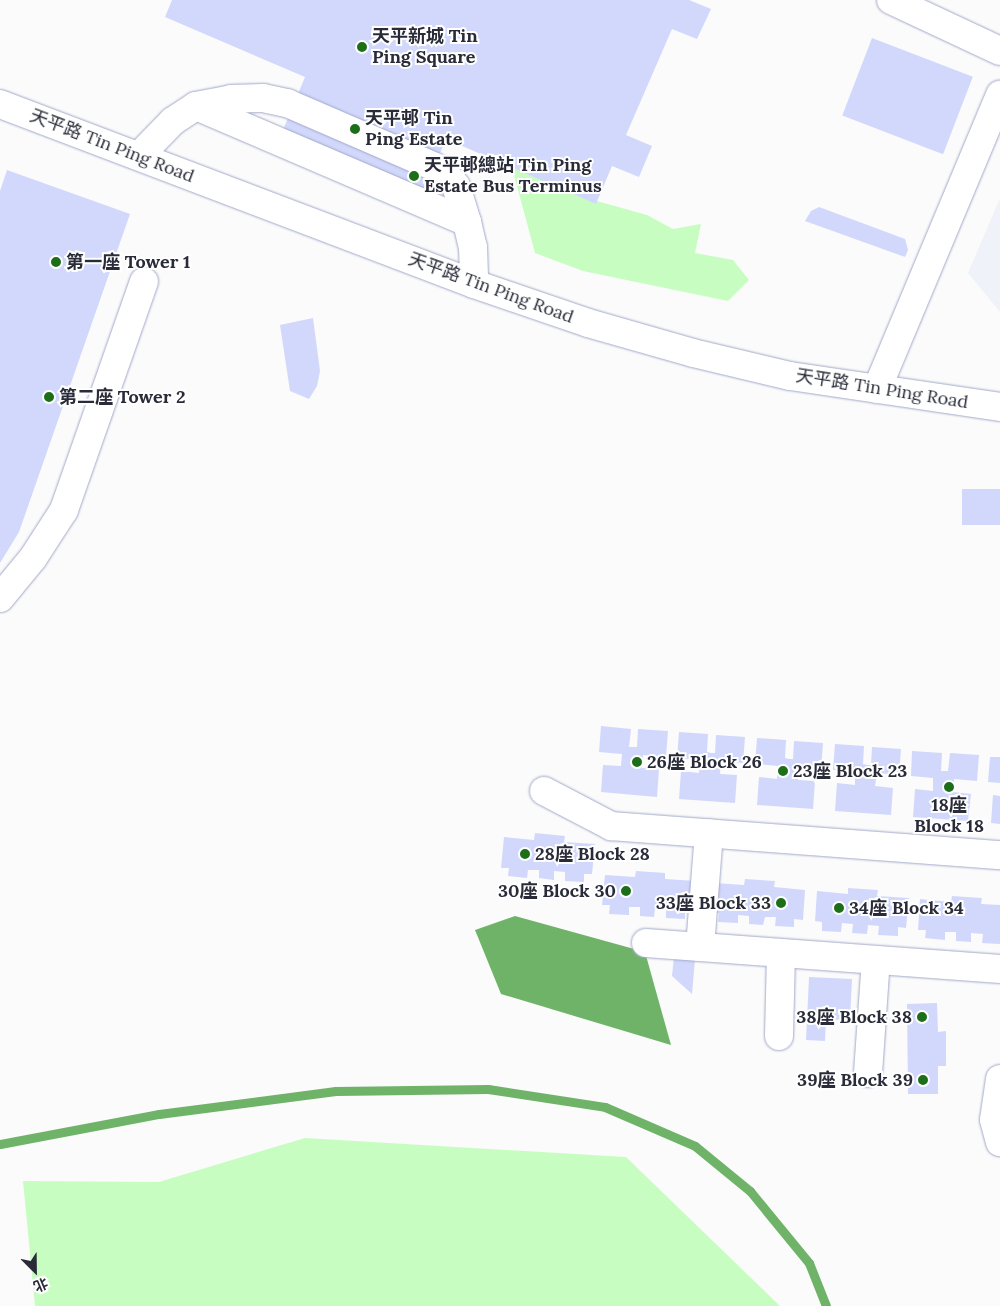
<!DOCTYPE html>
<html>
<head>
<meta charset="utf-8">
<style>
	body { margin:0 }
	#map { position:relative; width:1000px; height:1306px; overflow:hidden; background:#fbfbfb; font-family:Lora,"Noto Sans SC",serif }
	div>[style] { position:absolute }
	.built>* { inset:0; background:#f0f2fa }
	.green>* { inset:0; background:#c8fdc2 }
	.water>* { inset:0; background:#6fb369 }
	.stream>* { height:9px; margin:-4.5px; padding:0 4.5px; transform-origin:4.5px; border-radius:4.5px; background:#6fb369 }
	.building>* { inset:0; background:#d1d8fc; transform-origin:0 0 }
	.roads { filter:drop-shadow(0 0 1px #a2a8c9) drop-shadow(0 0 1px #a2a8c9) }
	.minor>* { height:28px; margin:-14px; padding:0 14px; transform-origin:14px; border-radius:14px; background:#fff }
	.dots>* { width:14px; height:14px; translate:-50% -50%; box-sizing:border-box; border:2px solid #fff; border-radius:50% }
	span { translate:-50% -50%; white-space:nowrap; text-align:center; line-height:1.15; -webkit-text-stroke:4px #fff; paint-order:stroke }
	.poi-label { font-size:18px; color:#292b38; font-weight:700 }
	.left { translate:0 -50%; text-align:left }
	.right { translate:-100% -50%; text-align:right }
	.street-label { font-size:18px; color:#292b38 }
	.north { position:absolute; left:10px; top:1246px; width:50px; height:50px; -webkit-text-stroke:4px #fff; paint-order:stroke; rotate:157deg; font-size:14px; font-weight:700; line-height:20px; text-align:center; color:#292b38 }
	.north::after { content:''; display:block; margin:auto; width:18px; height:22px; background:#292b38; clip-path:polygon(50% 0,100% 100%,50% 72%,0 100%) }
</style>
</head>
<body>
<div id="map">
	<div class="built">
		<div style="clip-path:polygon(1000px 198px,1000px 312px,968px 273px)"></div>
	</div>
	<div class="green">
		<div style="clip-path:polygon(510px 160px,561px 191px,647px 215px,673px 229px,701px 224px,695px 253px,733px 260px,749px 280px,728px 301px,583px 271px,535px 253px)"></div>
		<div style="clip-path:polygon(305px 1138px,626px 1157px,780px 1306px,35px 1306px,23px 1181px,159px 1182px)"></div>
	</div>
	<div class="water">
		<div style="clip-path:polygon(515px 916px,645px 952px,671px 1045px,501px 994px,475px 930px)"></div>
	</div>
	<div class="stream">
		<div style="left:0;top:1144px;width:162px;rotate:-10.7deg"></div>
		<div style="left:159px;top:1114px;width:178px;rotate:-7.4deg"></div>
		<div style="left:336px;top:1091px;width:152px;rotate:-0.8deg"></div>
		<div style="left:488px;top:1089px;width:118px;rotate:8.7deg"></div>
		<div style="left:605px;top:1107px;width:98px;rotate:23.4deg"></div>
		<div style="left:695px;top:1146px;width:71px;rotate:39.3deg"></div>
		<div style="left:750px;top:1191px;width:93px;rotate:50.7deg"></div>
		<div style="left:809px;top:1263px;width:46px;rotate:68.4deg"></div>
	</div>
	<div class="building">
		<div style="clip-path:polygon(172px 0,689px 0,711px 9px,697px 39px,672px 29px,626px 135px,652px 146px,639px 177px,612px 166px,596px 204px,446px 139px,424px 191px,283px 130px,305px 77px,165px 17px)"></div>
		<div style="left:872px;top:38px;width:108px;height:83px;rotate:21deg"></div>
		<div style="clip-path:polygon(7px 170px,130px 214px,19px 532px,0 563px,0 191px)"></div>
		<div style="clip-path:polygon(819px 207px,905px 239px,908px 250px,905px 257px,805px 221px,811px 211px)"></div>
		<div style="clip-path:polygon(313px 318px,320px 371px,317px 386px,309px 399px,290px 391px,280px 325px)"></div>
		<div style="left:1000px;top:489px;width:36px;height:38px;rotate:90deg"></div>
		<div style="clip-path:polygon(601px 726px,631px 729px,629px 747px,637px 747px,638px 729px,668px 731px,666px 757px,643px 755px,642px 768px,659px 769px,657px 797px,601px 792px,603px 765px,621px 766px,622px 754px,599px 752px)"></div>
		<div style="clip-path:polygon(679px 732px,708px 734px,707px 752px,711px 753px,715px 753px,716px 735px,745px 737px,743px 763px,721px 761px,720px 774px,737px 775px,735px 803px,679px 799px,681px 771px,699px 773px,700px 760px,677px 758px)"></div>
		<div style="clip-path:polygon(757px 738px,786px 740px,785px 758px,789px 759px,793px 759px,794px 741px,823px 743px,821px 769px,799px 767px,798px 780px,815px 781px,813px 809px,757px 805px,759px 777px,777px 779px,778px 766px,755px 764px)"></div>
		<div style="clip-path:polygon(835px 744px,864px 746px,863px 764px,867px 765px,871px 765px,872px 747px,901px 749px,899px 775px,877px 773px,875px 786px,893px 788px,891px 815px,835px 811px,837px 783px,855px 785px,855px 772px,833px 770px)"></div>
		<div style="clip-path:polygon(912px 751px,942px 753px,941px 771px,948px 771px,950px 753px,979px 755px,977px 781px,954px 779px,953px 792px,971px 794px,968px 821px,913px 817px,915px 789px,933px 791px,933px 778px,911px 776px)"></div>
		<div style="clip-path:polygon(990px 757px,1000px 757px,1000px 783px,988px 782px)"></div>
		<div style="clip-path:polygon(993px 795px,1000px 796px,1000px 824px,991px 823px)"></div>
		<div style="clip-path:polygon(535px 833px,565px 836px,564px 842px,595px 844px,592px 874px,584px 874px,584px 882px,565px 881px,565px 872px,554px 871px,554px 880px,539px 878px,539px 870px,528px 870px,527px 878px,508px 876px,509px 868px,501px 868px,504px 837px,534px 840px)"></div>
		<div style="clip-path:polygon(636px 871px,665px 873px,665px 879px,696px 881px,694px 911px,685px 911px,685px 919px,666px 918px,666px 909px,655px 908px,654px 917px,640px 916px,640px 907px,629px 907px,629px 915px,609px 914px,610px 905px,602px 905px,605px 875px,635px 877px)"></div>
		<div style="clip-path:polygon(745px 879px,775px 881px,774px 887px,805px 890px,803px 920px,794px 919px,794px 927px,775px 926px,776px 917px,765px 917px,763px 925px,749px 924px,749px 916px,738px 915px,738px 923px,718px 922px,719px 913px,711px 913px,714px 883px,744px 885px)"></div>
		<div style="clip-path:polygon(848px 888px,878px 890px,877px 896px,909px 898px,906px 928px,898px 927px,898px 936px,878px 935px,879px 926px,868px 925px,867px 934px,852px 933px,853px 924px,842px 923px,841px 932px,822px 931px,822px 922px,815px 921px,817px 891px,848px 894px)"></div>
		<div style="clip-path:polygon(952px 896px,982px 898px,981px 904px,1000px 905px,1000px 944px,982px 943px,983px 934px,971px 933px,971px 942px,956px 941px,956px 932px,945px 932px,945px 940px,925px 938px,926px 930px,918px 930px,920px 899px,951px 902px)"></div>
		<div style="clip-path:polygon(674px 957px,695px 959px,692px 994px,672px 976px)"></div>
		<div style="clip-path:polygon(809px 977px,852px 979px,850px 1020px,826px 1019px,825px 1041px,806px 1040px)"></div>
		<div style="clip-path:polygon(937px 1003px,938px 1032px,946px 1031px,946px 1066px,938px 1066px,938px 1094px,908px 1094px,907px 1004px)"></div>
	</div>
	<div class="roads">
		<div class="minor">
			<div style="left:891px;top:0;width:120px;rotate:25.1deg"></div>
			<div style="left:0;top:104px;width:507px;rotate:20.79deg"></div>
			<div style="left:474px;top:284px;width:120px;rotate:18.9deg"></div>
			<div style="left:588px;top:323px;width:109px;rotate:15.9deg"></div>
			<div style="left:693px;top:353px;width:100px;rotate:13.3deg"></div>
			<div style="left:790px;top:376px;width:212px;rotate:8.4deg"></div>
			<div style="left:196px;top:106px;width:295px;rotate:23.2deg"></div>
			<div style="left:140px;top:155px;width:47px;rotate:-45.9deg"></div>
			<div style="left:173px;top:121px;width:27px;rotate:-33deg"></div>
			<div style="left:196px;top:106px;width:36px;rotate:-11deg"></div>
			<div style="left:231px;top:99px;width:32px;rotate:-2deg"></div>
			<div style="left:263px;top:98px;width:25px;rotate:12deg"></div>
			<div style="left:287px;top:103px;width:161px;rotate:23.4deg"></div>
			<div style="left:435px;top:167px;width:15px;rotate:37deg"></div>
			<div style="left:447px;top:176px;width:13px;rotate:48deg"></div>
			<div style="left:456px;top:186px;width:38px;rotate:73deg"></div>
			<div style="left:467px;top:222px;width:26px;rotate:77deg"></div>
			<div style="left:473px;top:247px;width:37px;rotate:88deg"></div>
			<div style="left:877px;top:389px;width:319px;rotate:-67.3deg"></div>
			<div style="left:0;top:598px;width:52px;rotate:-50.5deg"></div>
			<div style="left:33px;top:558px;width:57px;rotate:-57.1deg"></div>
			<div style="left:64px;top:510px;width:242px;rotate:-70.7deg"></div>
			<div style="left:544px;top:791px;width:76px;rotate:27.6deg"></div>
			<div style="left:611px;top:826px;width:390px;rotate:4.3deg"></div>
			<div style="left:646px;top:943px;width:355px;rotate:4.2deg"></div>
			<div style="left:700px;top:947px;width:114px;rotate:-85.5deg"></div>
			<div style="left:779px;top:1036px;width:83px;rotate:-88.6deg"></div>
			<div style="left:868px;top:1073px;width:113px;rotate:-86deg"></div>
			<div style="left:1000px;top:1079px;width:41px;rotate:98.3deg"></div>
			<div style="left:994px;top:1120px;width:23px;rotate:75deg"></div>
		</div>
	</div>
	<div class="dots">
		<div style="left:362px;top:47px;background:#1c6f18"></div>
		<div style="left:355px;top:129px;background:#1c6f18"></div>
		<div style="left:414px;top:176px;background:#1c6f18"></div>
		<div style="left:56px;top:262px;background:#1c6f18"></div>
		<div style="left:49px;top:397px;background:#1c6f18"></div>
		<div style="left:637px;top:762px;background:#1c6f18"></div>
		<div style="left:783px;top:771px;background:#1c6f18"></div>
		<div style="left:949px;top:787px;background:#1c6f18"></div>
		<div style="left:525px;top:854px;background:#1c6f18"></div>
		<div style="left:626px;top:891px;background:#1c6f18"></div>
		<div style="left:781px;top:903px;background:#1c6f18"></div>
		<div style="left:839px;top:908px;background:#1c6f18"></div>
		<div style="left:922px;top:1017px;background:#1c6f18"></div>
		<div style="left:923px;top:1080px;background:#1c6f18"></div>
	</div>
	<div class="poi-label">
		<span class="left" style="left:372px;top:47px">天平新城 Tin<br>Ping Square</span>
		<span class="left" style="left:365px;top:129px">天平邨 Tin<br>Ping Estate</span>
		<span class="left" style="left:424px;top:176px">天平邨總站 Tin Ping<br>Estate Bus Terminus</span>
		<span class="left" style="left:66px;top:262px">第一座 Tower 1</span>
		<span class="left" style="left:59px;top:397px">第二座 Tower 2</span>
		<span class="left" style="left:647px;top:762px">26座 Block 26</span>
		<span class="left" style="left:793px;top:771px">23座 Block 23</span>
		<span style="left:949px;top:816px">18座<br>Block 18</span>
		<span class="left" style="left:535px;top:854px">28座 Block 28</span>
		<span class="right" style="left:616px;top:891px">30座 Block 30</span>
		<span class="right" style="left:771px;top:903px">33座 Block 33</span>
		<span class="left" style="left:849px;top:908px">34座 Block 34</span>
		<span class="right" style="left:912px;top:1017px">38座 Block 38</span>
		<span class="right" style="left:913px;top:1080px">39座 Block 39</span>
	</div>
	<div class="street-label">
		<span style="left:112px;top:146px;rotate:21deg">天平路 Tin Ping Road</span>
		<span style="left:491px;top:288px;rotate:20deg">天平路 Tin Ping Road</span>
		<span style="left:882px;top:389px;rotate:9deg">天平路 Tin Ping Road</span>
	</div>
	<div class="north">北</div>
</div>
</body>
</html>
